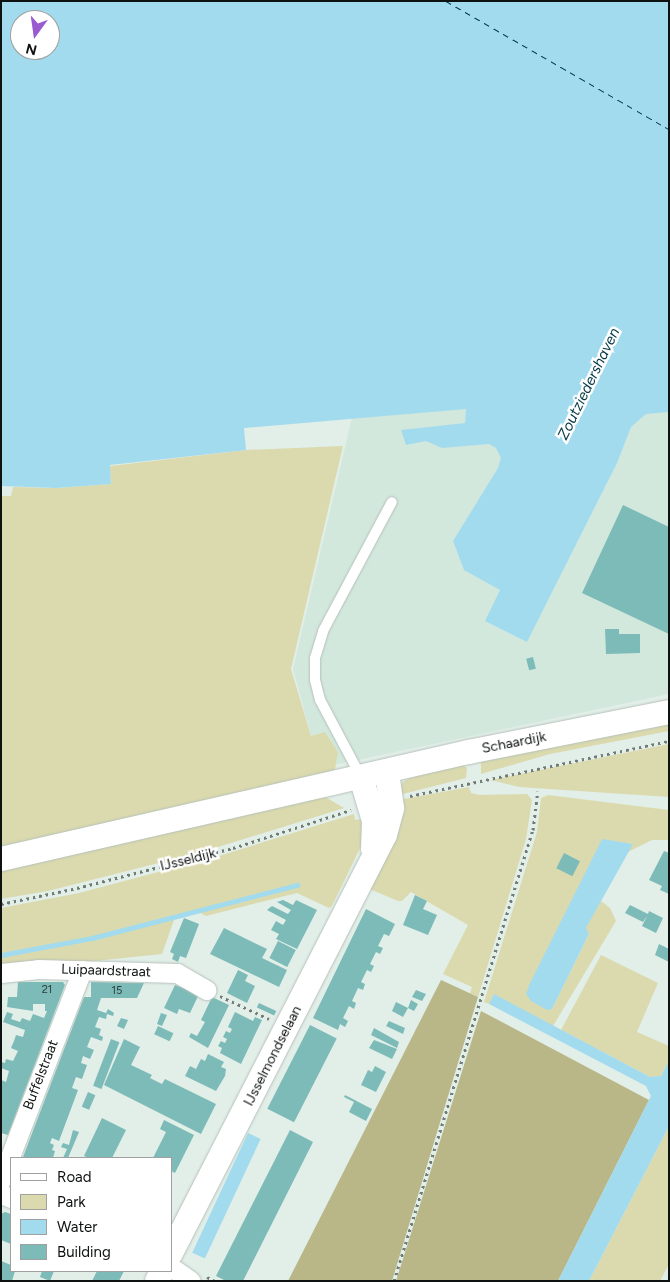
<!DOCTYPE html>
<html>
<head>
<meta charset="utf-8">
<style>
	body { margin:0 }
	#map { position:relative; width:670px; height:1282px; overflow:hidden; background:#e2eee8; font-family:Figtree,sans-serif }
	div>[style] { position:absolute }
	.built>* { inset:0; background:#d3e8dd }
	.green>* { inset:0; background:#dbdaae }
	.forest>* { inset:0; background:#b9b788 }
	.water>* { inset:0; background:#a3dbee; transform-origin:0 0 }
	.stream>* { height:5px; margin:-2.5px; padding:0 2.5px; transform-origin:2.5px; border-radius:2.5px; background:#a3dbee }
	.ferry>* { height:1px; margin-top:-0.5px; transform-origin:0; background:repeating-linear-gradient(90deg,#053a47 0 6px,transparent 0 11px) }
	.building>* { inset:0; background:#7dbbb8; transform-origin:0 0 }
	.path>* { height:3px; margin-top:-1.5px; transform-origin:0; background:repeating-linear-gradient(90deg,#737b77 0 2.5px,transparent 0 6.5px) }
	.roads { filter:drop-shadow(0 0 1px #b5c1ba) drop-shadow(0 0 1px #b5c1ba) }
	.service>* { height:10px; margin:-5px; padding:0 5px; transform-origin:5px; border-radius:5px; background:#fff }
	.minor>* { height:19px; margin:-9.5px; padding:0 9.5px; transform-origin:9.5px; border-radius:9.5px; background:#fff }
	.tertiary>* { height:24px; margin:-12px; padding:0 12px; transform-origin:12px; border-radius:12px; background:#fff }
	span { translate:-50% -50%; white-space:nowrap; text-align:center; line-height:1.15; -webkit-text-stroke:5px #fff; paint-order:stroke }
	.number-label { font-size:11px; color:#2a3c3a }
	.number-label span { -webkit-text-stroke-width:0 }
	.street-label { font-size:14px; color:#0e1210 }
	.water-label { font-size:15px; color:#053a47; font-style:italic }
	.frame { position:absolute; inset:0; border:2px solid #0e1210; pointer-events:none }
	.legend { position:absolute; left:10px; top:1157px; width:162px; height:115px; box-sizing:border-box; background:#fff; border:1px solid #9fa09f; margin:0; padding:6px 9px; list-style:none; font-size:15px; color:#0e1210 }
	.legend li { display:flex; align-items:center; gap:10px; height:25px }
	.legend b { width:25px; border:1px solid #9fa09f }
	.north { position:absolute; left:10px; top:10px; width:50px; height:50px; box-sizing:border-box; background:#fff; border:1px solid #9fa09f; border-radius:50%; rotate:194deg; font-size:14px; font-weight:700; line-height:20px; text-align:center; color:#0e1210 }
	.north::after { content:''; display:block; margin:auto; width:18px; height:22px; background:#9a5ad0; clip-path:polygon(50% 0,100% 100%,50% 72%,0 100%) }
</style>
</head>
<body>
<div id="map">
	<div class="built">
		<div style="clip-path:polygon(669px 368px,669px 694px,320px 768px,293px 669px,357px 396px)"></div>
	</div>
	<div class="green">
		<div style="clip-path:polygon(343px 446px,291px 669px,311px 736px,325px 732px,338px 752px,335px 769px,329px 774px,1px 851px,1px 496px,11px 496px,13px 487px,56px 488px,111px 484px,110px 466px,246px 450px)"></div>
		<div style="clip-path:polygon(669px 720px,669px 731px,550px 754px,481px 774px,481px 759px)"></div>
		<div style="clip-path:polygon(669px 744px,669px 797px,519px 787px,491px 780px)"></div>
		<div style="clip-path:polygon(461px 763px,467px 768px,466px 778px,399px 795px,402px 783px,409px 778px)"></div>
		<div style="clip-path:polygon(469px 787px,471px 793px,480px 795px,527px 794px,532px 800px,526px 839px,478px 997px,470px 993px,472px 987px,443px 974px,468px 925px,411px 892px,402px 901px,398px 901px,365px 887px,399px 800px)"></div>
		<div style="clip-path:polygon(322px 795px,344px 808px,202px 852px,48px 891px,1px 899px,1px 867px)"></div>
		<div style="clip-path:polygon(548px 795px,669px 810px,669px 840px,652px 840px,628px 852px,632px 844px,602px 840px,552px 1009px,589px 934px,585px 928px,601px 901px,610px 908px,616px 921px,553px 1026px,494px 995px,489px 1004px,484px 1002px,537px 832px,541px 798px)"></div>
		<div style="clip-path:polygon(354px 814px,355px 820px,362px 819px,364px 840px,332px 906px,329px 908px,297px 893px,206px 916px,197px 911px,180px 914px,174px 920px,162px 954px,85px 962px,1px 966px,1px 908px,79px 893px,219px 856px)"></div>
		<div style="clip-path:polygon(601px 955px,658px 983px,637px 1032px,669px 1046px,669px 1061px,661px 1076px,650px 1077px,561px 1030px)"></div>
		<div style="clip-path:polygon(669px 1126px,669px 1264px,660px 1281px,589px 1281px)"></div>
	</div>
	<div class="forest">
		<div style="clip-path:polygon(441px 980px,478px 997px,392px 1281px,288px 1281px)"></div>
		<div style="clip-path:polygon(481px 1011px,649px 1100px,558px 1281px,396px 1281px)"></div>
	</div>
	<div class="water">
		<div style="clip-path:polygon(evenodd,1px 1px,669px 1px,669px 412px,646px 414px,631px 427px,617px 463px,527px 642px,485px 621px,500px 590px,464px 570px,453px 541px,498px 468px,501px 458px,496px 448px,489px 444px,442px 448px,426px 441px,406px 445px,401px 430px,465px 423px,466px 409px,244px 428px,246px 450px,110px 465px,111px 484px,56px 488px,1px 486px,1px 1px,20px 20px,50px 20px,50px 50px,20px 50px,20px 20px)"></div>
		<div style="clip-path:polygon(602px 839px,633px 844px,586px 928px,589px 934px,552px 1009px,547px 1010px,531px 1001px,526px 994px,530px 983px)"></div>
		<div style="clip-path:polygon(494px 994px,650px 1077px,661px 1076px,669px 1061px,669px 1126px,589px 1281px,558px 1281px,651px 1096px,646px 1086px,489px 1004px)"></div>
		<div style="left:248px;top:1133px;width:14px;height:132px;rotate:25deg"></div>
	</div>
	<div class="stream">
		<div style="left:1px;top:955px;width:93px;rotate:-10.6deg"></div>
		<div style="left:92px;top:938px;width:212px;rotate:-14.5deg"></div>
	</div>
	<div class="ferry">
		<div style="left:446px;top:1px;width:257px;rotate:29.9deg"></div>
	</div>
	<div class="building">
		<div style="clip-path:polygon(623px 505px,669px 527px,669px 634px,582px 593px)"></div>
		<div style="clip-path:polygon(605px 629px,619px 629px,619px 634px,640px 634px,640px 653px,606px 654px)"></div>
		<div style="left:533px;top:657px;width:12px;height:7px;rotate:76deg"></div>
		<div style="clip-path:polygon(664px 851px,669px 853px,669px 894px,660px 890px,662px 886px,649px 880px)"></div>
		<div style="left:564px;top:853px;width:18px;height:17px;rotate:27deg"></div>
		<div style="clip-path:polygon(415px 895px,427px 901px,423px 909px,437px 915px,428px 935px,403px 925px)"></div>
		<div style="clip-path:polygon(283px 900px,293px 905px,296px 900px,317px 910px,297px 949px,276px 939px,279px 934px,271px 930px,276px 921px,283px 925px,286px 920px,267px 910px,272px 906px,288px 914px,291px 910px,277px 902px)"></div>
		<div style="clip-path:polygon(630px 905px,648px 914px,649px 911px,663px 918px,656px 933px,642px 926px,647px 916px,643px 922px,625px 913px)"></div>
		<div style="clip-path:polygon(366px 909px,395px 924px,389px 936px,384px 934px,378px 946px,383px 948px,380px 954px,376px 952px,370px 964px,374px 966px,371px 972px,367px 970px,361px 982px,365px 984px,363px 990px,358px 988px,352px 1001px,356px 1003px,354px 1009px,349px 1006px,343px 1018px,348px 1021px,345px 1027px,340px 1024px,338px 1030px,313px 1018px)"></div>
		<div style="clip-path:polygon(184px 918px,199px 924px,186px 958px,180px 956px,178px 962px,172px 959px,174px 954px,170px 952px)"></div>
		<div style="clip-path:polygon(224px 928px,267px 949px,262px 958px,287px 970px,279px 987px,210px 954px)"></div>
		<div style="left:278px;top:941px;width:20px;height:19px;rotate:27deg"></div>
		<div style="clip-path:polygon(659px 944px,669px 949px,669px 962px,655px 955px)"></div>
		<div style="clip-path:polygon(238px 970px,248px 975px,245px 981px,255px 986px,247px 1003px,227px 993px)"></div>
		<div style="clip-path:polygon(18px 982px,63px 982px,65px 985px,8px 1135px,1px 1133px,1px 1080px,6px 1082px,9px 1071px,1px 1068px,1px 1062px,5px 1063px,6px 1059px,13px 1061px,18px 1051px,11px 1048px,14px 1041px,16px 1035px,23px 1037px,25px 1030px,3px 1022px,7px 1012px,13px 1014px,11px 1019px,20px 1022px,22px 1018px,30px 1021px,33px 1014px,44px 1018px,47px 1011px,45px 1011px,45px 1004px,33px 1004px,33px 1011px,7px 1007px,8px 997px,17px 997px)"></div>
		<div style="clip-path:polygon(91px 982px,144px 983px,137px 998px,101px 998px,97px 1010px,106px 1013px,108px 1009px,114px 1013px,113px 1016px,107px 1014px,106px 1019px,99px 1017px,95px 1027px,101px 1029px,99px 1035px,103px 1037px,102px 1041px,91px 1037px,87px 1047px,94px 1050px,90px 1059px,83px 1056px,81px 1063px,87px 1065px,82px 1079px,76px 1077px,72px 1088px,78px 1090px,59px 1141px,52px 1138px,50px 1143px,54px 1145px,52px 1150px,55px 1151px,53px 1158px,23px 1157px,84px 997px,91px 997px)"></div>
		<div style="clip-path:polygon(175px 985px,199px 994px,190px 1013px,179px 1009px,177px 1014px,164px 1008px)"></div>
		<div style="clip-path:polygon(416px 990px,426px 994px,422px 1001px,412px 997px)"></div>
		<div style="clip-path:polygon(212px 997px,229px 1005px,208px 1048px,189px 1037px,191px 1033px,197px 1036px,205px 1022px,201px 1020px)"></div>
		<div style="clip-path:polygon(411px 1000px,418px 1004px,414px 1011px,408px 1008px,403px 1017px,392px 1011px,396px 1002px,408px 1008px)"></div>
		<div style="left:259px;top:1003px;width:19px;height:5px;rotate:25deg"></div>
		<div style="clip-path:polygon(235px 1012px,253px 1021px,255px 1017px,262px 1020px,241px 1064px,220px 1053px,222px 1048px,218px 1046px,221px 1041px,225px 1043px,227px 1039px,223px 1037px,226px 1031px,230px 1033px,232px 1029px,228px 1027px)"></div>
		<div style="clip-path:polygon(161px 1013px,167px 1015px,162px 1026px,157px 1024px)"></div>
		<div style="clip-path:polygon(121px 1018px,128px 1020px,124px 1029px,117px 1026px)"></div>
		<div style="clip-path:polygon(389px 1021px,405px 1028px,403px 1034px,386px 1026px)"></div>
		<div style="left:310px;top:1025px;width:30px;height:94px;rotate:27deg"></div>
		<div style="left:158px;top:1026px;width:17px;height:9px;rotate:25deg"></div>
		<div style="clip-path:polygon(374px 1028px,399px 1042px,397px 1048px,371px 1035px)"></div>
		<div style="left:111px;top:1039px;width:9px;height:50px;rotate:21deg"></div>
		<div style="clip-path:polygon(124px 1039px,140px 1047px,131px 1065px,152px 1075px,150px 1078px,162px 1084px,165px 1079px,216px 1104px,201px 1134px,104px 1085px)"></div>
		<div style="clip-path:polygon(374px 1040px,397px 1049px,392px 1059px,369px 1048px)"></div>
		<div style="clip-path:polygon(208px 1054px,224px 1062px,221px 1067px,226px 1069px,225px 1076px,216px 1091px,185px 1076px,190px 1066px,196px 1069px,201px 1059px,205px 1061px)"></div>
		<div style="clip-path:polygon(375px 1066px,386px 1072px,376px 1092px,361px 1085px,368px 1070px,372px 1072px)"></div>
		<div style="left:88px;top:1092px;width:8px;height:16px;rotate:23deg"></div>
		<div style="clip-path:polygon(345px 1095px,372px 1109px,366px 1121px,349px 1112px,354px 1102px,344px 1097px)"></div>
		<div style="clip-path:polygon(102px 1118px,126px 1130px,112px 1158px,89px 1158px,84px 1156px)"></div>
		<div style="clip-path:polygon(164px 1120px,194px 1135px,175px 1173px,171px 1171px,171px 1158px,153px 1158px,166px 1132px,160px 1129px)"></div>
		<div style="clip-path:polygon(73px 1130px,79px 1132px,68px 1158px,63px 1158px,67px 1149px,61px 1147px,63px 1143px,69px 1145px)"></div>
		<div style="clip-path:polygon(290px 1130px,313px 1142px,243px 1281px,226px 1281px,216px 1276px)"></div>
		<div style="clip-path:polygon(5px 1212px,11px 1214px,11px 1244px,1px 1240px,1px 1214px)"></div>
		<div style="clip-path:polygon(1px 1261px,11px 1265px,11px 1271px,15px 1271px,12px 1281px,1px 1281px)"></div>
		<div style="clip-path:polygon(42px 1271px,54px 1271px,50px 1281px,40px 1277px)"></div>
		<div style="clip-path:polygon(97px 1271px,124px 1271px,119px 1281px,92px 1281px)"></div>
	</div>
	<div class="path">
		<div style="left:410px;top:796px;width:265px;rotate:-12deg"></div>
		<div style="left:1px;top:904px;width:78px;rotate:-11.9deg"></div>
		<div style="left:77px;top:888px;width:161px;rotate:-14.4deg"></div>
		<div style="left:233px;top:848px;width:124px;rotate:-17.9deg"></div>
		<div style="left:220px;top:996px;width:54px;rotate:25.1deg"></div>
		<div style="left:207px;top:1277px;width:9px;rotate:27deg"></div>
		<div style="left:394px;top:1281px;width:472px;rotate:-72.9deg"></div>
		<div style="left:533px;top:830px;width:39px;rotate:-83deg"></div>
	</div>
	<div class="roads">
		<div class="service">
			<div style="left:361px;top:777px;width:87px;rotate:-118deg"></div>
			<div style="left:320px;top:700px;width:21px;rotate:-104deg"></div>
			<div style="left:315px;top:680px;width:22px;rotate:-90deg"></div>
			<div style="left:315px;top:658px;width:28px;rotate:-73deg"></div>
			<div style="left:323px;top:631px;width:146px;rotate:-61.9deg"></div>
		</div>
		<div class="minor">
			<div style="left:1px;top:973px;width:37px;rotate:-6deg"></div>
			<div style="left:38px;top:969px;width:139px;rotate:1.6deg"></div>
			<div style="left:177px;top:973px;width:34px;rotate:30deg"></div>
			<div style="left:1px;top:1180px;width:225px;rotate:-68.9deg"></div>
			<div style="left:1px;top:1194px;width:11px;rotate:22deg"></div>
			<div style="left:171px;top:1267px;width:24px;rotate:35deg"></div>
		</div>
		<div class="tertiary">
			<div style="left:361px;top:777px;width:46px;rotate:73.5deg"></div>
			<div style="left:374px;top:821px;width:28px;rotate:92deg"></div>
			<div style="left:1px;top:859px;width:480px;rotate:-12.9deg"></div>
			<div style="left:469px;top:752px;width:204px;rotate:-11.3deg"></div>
			<div style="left:171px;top:1253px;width:470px;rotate:-62.9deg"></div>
			<div style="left:385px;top:835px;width:28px;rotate:-75deg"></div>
			<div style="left:392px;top:808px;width:37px;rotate:-98deg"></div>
			<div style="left:157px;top:1281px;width:11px;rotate:-63deg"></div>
		</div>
	</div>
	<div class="number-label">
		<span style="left:47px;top:990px">21</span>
		<span style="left:117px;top:991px">15</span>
	</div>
	<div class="street-label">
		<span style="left:514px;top:743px;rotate:-11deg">Schaardijk</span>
		<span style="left:188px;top:860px;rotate:-14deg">IJsseldijk</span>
		<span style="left:106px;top:971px;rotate:2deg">Luipaardstraat</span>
		<span style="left:273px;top:1056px;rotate:-63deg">IJsselmondselaan</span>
		<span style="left:41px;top:1075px;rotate:-69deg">Buffelstraat</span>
	</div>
	<div class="water-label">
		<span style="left:589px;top:384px;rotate:-64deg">Zoutziedershaven</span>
	</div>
	<div class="frame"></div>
	<ul class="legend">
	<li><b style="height:6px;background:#fff"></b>Road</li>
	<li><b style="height:14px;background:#dbdaae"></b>Park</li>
	<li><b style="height:14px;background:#a3dbee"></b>Water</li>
	<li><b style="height:14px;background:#7dbbb8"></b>Building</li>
	</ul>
	<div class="north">N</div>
</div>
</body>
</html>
